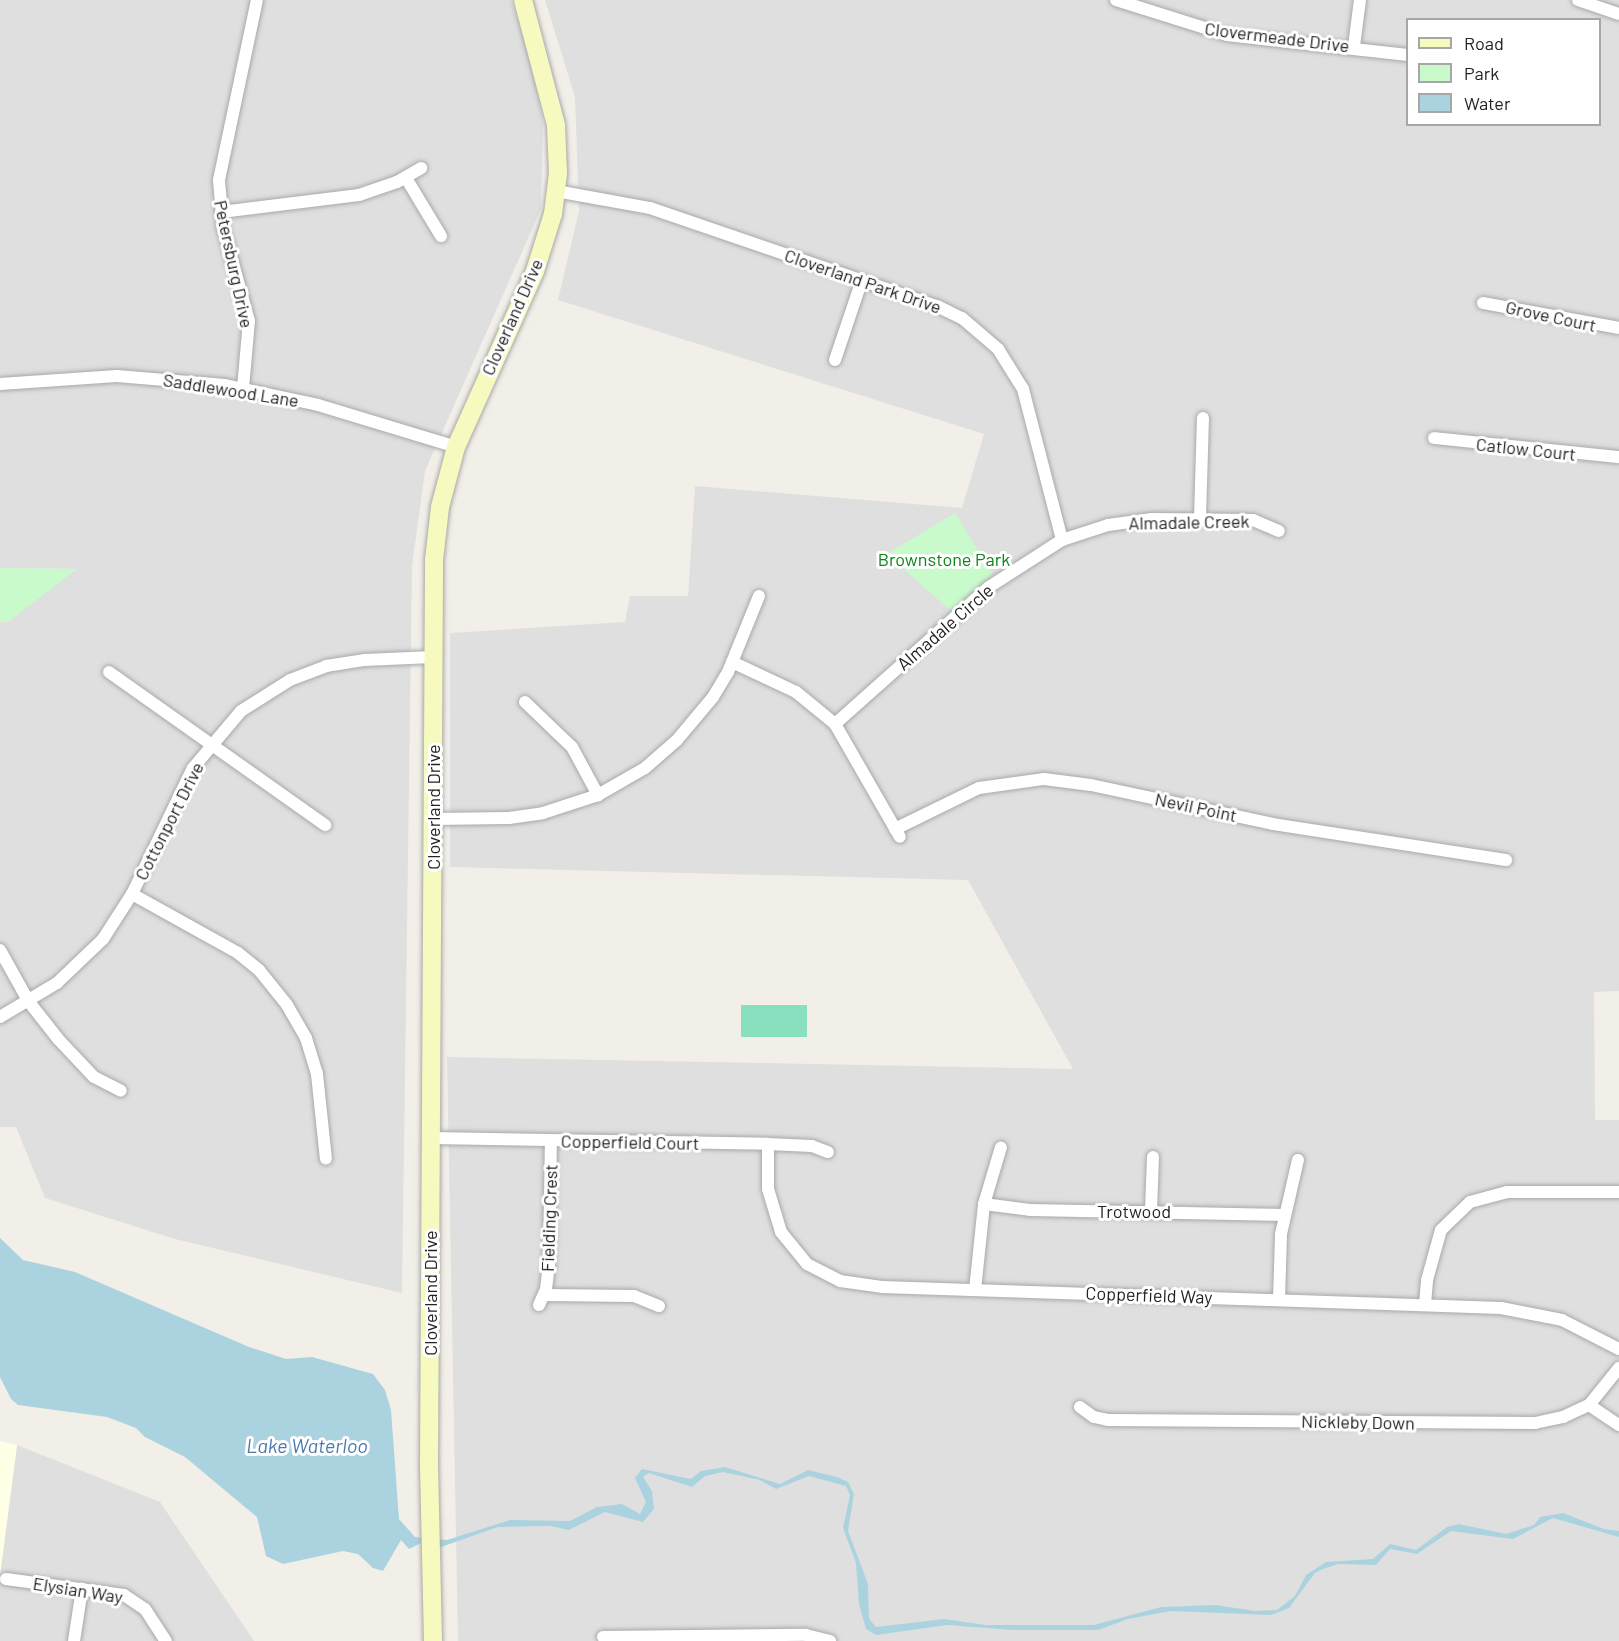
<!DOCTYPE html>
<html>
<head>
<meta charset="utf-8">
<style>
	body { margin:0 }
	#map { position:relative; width:1619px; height:1641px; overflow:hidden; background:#f2efe9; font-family:Barlow,sans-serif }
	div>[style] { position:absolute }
	.residential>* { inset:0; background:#e0dfdf }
	.education>* { inset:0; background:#ffffe5 }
	.park>* { inset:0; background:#c8facc }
	.pitch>* { inset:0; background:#88e0be; transform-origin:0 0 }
	.water>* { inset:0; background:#aad3df }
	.roads { filter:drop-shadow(0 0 2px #a9a9a9) drop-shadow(0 0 2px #a9a9a9) }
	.minor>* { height:12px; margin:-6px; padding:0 6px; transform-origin:6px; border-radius:6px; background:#fff }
	.secondary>* { height:18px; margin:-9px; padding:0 9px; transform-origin:9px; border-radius:9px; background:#f7fabf }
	span { translate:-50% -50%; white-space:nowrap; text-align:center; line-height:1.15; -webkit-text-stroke:6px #fff; paint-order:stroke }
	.street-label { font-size:18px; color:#222 }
	.park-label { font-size:18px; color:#0c8416 }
	.water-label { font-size:20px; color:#4a7aab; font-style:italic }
	.legend { position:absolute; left:1406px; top:18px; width:195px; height:108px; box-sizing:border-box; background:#fff; border:2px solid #a7a7a7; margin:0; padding:8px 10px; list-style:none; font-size:18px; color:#222 }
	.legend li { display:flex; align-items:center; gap:12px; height:30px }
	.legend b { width:30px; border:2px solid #a7a7a7 }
</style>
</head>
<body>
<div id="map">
	<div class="residential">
		<div style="clip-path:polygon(0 0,511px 0,533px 69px,543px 124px,541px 209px,425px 471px,412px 566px,402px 1293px,175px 1239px,45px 1198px,16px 1127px,0 1127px,0 622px,9px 621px,75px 569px,0 568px)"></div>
		<div style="clip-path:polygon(evenodd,545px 0,1619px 0,1619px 991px,1594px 992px,1595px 1120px,1619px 1120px,1619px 1641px,458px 1641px,447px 1057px,1073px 1069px,968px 880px,450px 867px,450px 633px,625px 622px,630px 596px,688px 596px,695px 486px,962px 508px,984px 434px,558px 300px,579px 211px,575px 97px,545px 0,1408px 20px,1600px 20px,1600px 124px,1408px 124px,1408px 20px)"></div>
		<div style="clip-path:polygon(17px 1445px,160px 1502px,254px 1641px,0 1641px,0 1575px)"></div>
	</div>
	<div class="education">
		<div style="clip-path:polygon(0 1441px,17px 1445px,0 1575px)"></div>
	</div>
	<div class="park">
		<div style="clip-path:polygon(955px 513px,993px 574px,951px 611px,887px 554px)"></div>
		<div style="clip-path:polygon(0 568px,77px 569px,9px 621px,0 622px)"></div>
	</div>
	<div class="pitch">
		<div style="left:741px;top:1005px;width:66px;height:32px"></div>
	</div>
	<div class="water">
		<div style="clip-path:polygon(0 1238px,23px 1260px,75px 1272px,249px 1347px,286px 1359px,312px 1357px,373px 1374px,385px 1390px,391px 1410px,399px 1519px,415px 1537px,447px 1540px,510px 1520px,570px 1521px,597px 1507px,622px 1504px,640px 1514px,646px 1502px,635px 1478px,642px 1469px,691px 1479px,701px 1471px,725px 1467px,780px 1484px,808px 1470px,837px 1477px,848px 1482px,854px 1494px,848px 1531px,868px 1584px,869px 1619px,876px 1627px,944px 1619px,985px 1625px,1094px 1625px,1161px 1607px,1216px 1605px,1255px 1611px,1277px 1610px,1295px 1596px,1306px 1575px,1326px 1562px,1373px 1559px,1390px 1544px,1416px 1550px,1447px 1527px,1459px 1524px,1506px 1534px,1534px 1525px,1540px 1517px,1563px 1513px,1604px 1529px,1619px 1531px,1619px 1537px,1553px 1518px,1513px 1539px,1451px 1531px,1417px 1554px,1390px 1549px,1376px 1565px,1338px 1564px,1323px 1569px,1315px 1573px,1289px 1608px,1271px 1615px,1171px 1611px,1128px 1619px,1098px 1630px,1013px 1630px,947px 1625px,876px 1635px,866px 1629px,859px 1604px,856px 1563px,843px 1528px,850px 1495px,846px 1486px,809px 1476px,776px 1489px,760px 1480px,723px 1472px,705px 1476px,692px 1487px,649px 1473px,643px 1477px,652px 1491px,654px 1509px,643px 1522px,605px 1512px,569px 1530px,550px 1526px,498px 1527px,441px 1547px,421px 1543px,409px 1549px,401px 1540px,383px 1571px,373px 1568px,358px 1554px,343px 1551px,283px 1564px,266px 1556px,257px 1517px,185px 1457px,145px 1437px,136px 1428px,107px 1417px,18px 1405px,11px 1399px,0 1377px)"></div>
	</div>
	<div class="roads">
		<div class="minor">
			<div style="left:1116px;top:0;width:116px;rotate:17.5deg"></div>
			<div style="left:1227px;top:35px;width:182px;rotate:6.3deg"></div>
			<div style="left:1578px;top:0;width:43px;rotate:18.9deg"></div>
			<div style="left:1354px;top:46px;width:46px;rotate:-82.6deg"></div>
			<div style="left:406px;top:178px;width:68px;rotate:58.9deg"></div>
			<div style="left:556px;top:191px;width:96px;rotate:10.3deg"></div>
			<div style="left:650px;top:208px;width:303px;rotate:18.9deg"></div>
			<div style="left:937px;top:306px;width:28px;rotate:26deg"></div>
			<div style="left:962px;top:318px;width:48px;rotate:40.7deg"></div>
			<div style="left:998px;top:349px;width:47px;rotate:58deg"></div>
			<div style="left:1023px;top:389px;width:156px;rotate:75.5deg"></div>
			<div style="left:221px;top:212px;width:139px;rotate:-7deg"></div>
			<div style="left:359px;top:195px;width:40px;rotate:-18.9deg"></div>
			<div style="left:397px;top:182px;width:28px;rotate:-30deg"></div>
			<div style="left:1483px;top:303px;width:138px;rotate:10.4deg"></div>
			<div style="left:835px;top:360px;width:84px;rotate:-71.4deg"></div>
			<div style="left:0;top:384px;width:117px;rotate:-3.9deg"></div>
			<div style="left:117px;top:376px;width:108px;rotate:4.8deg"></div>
			<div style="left:225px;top:385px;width:95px;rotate:12.1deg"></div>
			<div style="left:318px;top:405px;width:144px;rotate:16.9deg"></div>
			<div style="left:243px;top:388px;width:67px;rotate:-84.9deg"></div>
			<div style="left:249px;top:321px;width:98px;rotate:-105.5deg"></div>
			<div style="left:223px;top:227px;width:47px;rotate:-94.9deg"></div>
			<div style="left:219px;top:180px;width:184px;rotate:-78.1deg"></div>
			<div style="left:1434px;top:438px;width:186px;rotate:5.9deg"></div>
			<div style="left:1200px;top:518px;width:100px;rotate:-88.3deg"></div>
			<div style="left:732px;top:662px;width:71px;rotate:25.1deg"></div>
			<div style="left:796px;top:692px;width:50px;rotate:39.4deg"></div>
			<div style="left:835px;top:724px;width:130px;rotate:60.1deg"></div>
			<div style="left:109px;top:672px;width:265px;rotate:35.3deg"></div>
			<div style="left:525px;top:702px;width:65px;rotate:43.8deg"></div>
			<div style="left:572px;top:747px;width:55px;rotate:61.6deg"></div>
			<div style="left:835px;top:724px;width:206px;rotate:-41.7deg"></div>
			<div style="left:989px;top:587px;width:87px;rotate:-32.8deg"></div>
			<div style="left:1062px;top:540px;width:48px;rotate:-18.1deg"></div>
			<div style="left:1108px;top:525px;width:43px;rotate:-7.9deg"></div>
			<div style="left:1151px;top:519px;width:102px;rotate:0.6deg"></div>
			<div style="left:1253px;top:520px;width:28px;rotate:23deg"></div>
			<div style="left:433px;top:819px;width:76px;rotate:-0.8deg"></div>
			<div style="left:509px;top:818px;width:34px;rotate:-8deg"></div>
			<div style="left:543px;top:813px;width:58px;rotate:-18.1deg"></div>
			<div style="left:598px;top:795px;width:54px;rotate:-29.9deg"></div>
			<div style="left:645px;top:768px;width:43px;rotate:-41.2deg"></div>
			<div style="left:677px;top:740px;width:56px;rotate:-50.1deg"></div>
			<div style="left:713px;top:697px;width:29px;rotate:-59deg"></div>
			<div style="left:728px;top:672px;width:82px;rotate:-67.8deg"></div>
			<div style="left:895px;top:829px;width:93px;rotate:-26deg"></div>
			<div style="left:979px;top:788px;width:66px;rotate:-7.9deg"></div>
			<div style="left:1044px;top:779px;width:47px;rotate:7.3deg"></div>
			<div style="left:1091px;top:785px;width:186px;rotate:12.1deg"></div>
			<div style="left:1273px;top:824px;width:236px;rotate:8.8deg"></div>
			<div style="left:132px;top:894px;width:121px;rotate:29.1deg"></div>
			<div style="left:238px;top:953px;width:27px;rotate:39deg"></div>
			<div style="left:259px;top:970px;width:45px;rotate:51.3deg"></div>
			<div style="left:287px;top:1005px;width:38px;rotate:60deg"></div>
			<div style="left:306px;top:1038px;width:38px;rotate:73deg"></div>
			<div style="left:317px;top:1074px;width:85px;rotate:84deg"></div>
			<div style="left:0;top:950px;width:60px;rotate:60.9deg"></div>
			<div style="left:29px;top:1002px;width:48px;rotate:51.7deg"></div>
			<div style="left:59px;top:1040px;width:51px;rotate:46.6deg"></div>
			<div style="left:94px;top:1077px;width:30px;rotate:27deg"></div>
			<div style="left:0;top:1017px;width:66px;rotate:-30.8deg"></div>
			<div style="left:57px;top:983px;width:64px;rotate:-43.7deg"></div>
			<div style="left:103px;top:939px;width:54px;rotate:-57.2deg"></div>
			<div style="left:132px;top:894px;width:140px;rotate:-64.2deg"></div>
			<div style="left:193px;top:768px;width:75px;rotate:-49.9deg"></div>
			<div style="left:241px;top:711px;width:58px;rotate:-32.3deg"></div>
			<div style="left:290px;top:680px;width:39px;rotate:-21deg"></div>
			<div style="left:326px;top:666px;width:38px;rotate:-9deg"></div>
			<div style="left:364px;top:660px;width:69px;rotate:-2.5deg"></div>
			<div style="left:432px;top:1138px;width:336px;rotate:1deg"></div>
			<div style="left:768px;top:1144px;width:44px;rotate:2.6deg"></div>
			<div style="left:812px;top:1146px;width:17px;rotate:21deg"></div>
			<div style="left:768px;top:1144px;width:45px;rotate:90deg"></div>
			<div style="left:768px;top:1189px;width:45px;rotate:73.2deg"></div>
			<div style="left:781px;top:1232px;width:41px;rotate:50.9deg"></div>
			<div style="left:807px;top:1264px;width:37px;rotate:27deg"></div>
			<div style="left:840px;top:1281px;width:42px;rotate:8.1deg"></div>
			<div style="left:882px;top:1287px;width:619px;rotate:1.94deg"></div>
			<div style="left:1501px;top:1308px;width:62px;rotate:11.1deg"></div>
			<div style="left:1562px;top:1320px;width:64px;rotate:27deg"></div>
			<div style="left:984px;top:1204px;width:46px;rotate:7.4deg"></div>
			<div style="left:1030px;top:1210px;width:255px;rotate:1.1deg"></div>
			<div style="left:1151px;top:1211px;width:54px;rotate:-87.9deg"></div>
			<div style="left:975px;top:1290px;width:86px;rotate:-84deg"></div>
			<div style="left:984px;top:1204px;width:59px;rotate:-73.4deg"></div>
			<div style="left:544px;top:1295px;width:90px;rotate:0.6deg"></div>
			<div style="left:634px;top:1296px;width:27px;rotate:22deg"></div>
			<div style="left:1279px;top:1299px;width:65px;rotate:-88.2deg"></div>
			<div style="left:1281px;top:1234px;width:76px;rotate:-77.1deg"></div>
			<div style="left:1425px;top:1304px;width:24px;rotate:-85deg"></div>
			<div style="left:1427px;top:1280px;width:52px;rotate:-74.4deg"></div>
			<div style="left:1441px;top:1230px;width:40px;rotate:-44deg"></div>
			<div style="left:1470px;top:1202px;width:38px;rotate:-15deg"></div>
			<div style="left:1507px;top:1192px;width:112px"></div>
			<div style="left:539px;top:1305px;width:17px;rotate:-66deg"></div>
			<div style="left:546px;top:1289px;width:26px;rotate:-83deg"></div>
			<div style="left:549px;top:1263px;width:122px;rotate:-89.1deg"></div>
			<div style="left:1589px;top:1405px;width:36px;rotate:34deg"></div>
			<div style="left:1080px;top:1407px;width:17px;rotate:36deg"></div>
			<div style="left:1094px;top:1417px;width:14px;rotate:12deg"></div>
			<div style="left:1108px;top:1420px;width:427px;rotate:0.4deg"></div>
			<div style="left:1535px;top:1423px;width:29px;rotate:-12deg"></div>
			<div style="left:1563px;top:1417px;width:29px;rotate:-25deg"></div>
			<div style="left:1589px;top:1405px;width:48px;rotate:-51deg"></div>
			<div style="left:6px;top:1579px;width:119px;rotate:7.7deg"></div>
			<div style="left:124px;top:1595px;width:25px;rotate:34deg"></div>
			<div style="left:145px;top:1609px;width:38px;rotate:57deg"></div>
			<div style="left:603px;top:1637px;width:203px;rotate:-0.6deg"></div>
			<div style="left:806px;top:1635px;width:25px;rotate:14deg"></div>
			<div style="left:74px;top:1641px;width:53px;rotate:-81.3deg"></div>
		</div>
		<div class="secondary">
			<div style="left:433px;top:1641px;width:175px;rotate:-91.3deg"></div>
			<div style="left:429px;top:1466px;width:906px;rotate:-89.68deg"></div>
			<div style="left:434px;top:560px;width:53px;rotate:-83.5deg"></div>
			<div style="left:440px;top:507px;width:62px;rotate:-75.1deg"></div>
			<div style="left:456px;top:447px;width:193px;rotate:-65.8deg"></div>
			<div style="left:535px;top:271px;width:60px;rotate:-72.5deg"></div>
			<div style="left:553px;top:214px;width:41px;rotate:-83deg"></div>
			<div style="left:558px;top:173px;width:48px;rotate:-92.4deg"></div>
			<div style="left:556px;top:125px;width:129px;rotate:-104.8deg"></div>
		</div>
	</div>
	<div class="street-label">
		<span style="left:1277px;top:37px;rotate:7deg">Clovermeade Drive</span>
		<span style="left:234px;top:264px;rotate:78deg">Petersburg Drive</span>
		<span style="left:863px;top:281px;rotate:19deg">Cloverland Park Drive</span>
		<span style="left:1551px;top:316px;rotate:12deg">Grove Court</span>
		<span style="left:512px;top:317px;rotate:-66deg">Cloverland Drive</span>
		<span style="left:231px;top:390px;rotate:9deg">Saddlewood Lane</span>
		<span style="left:1526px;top:449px;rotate:6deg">Catlow Court</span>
		<span style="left:1189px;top:522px;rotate:-1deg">Almadale Creek</span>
		<span style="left:945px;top:627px;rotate:-41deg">Almadale Circle</span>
		<span style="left:433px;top:807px;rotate:-90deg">Cloverland Drive</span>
		<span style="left:1196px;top:807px;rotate:12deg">Nevil Point</span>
		<span style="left:169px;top:821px;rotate:-63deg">Cottonport Drive</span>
		<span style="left:630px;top:1142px;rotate:1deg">Copperfield Court</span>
		<span style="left:1134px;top:1211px">Trotwood</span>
		<span style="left:549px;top:1218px;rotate:-88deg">Fielding Crest</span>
		<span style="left:430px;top:1293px;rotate:-90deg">Cloverland Drive</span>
		<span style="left:1149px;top:1295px;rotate:2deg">Copperfield Way</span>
		<span style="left:1358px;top:1422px;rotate:1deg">Nickleby Down</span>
		<span style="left:78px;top:1590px;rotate:9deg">Elysian Way</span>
	</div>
	<div class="park-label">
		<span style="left:944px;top:559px">Brownstone Park</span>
	</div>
	<div class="water-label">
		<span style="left:307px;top:1445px">Lake Waterloo</span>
	</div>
	<ul class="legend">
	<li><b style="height:8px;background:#f7fabf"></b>Road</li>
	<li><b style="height:16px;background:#c8facc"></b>Park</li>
	<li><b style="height:16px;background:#aad3df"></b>Water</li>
	</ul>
</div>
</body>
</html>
